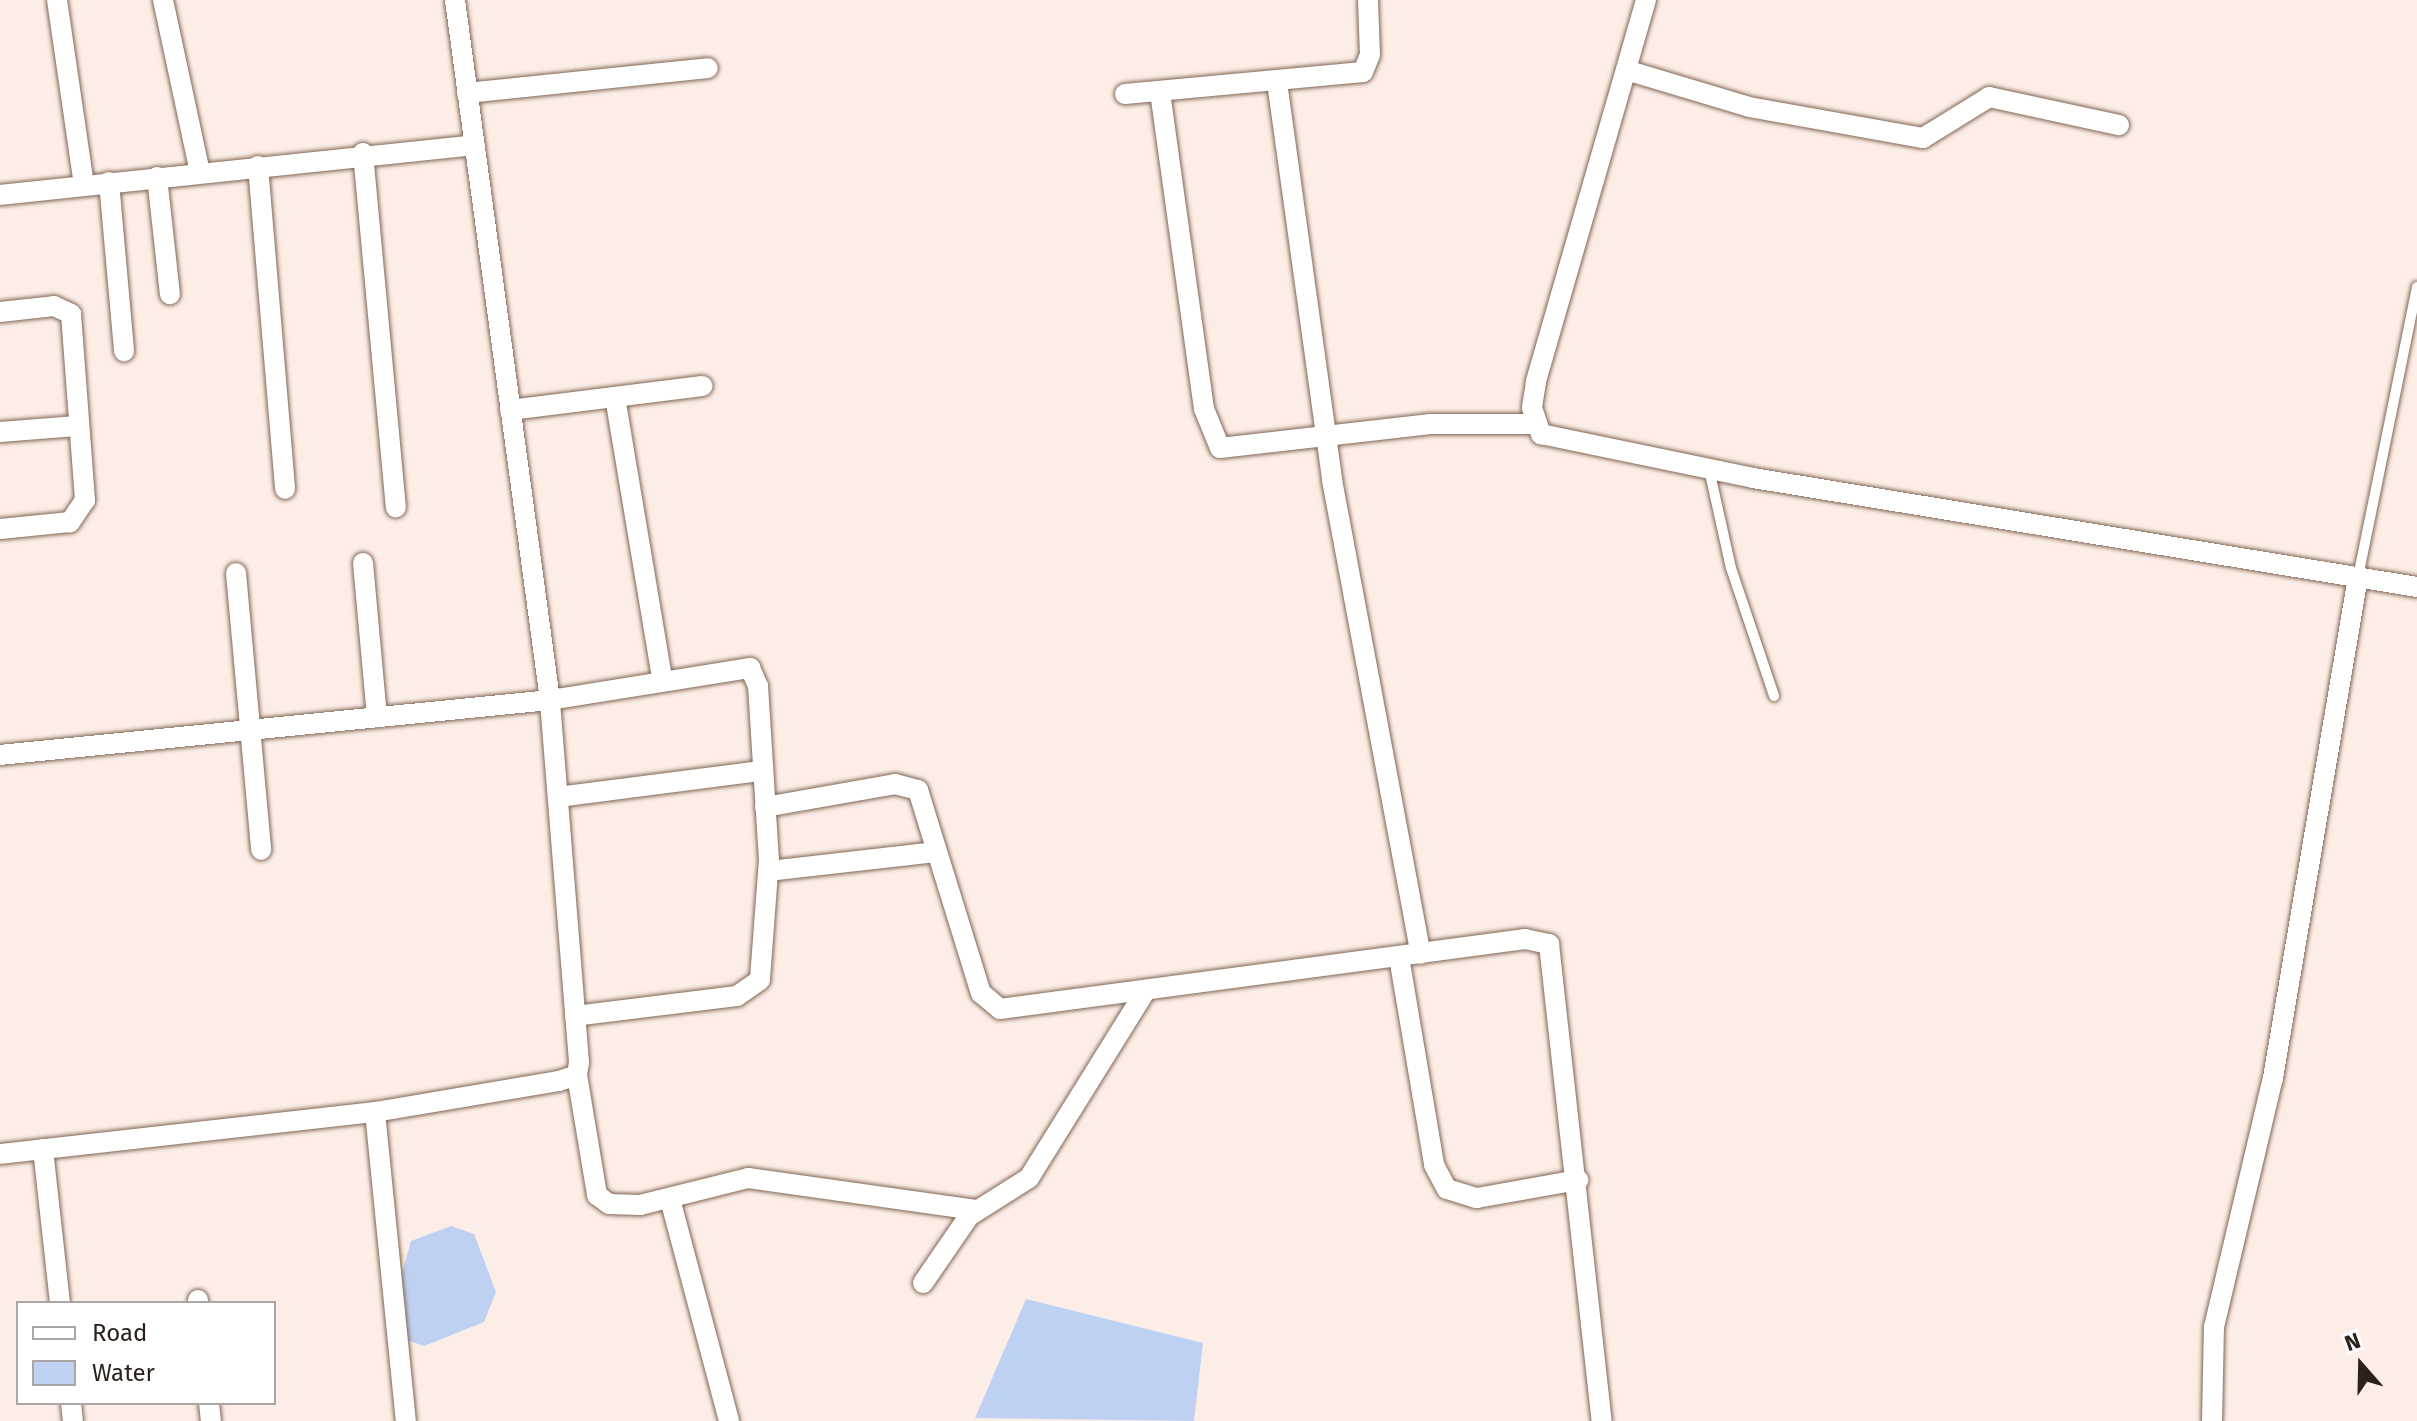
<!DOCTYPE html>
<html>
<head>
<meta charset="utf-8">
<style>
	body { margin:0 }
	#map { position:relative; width:2417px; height:1421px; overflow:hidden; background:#fceee6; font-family:"Fira Sans",sans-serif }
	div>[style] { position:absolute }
	.water>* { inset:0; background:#bfd1f3 }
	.roads { filter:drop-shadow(0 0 2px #816553) drop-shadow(0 0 2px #816553) }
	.service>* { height:10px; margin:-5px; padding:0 5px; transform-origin:5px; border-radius:5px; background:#fff }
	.minor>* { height:20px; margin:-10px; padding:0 10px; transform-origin:10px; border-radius:10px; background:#fff }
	span { translate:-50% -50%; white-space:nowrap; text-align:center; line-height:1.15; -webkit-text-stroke:6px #fff; paint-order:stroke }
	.legend { position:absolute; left:16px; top:1301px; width:260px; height:104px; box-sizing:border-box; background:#fff; border:2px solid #aba6a3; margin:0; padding:10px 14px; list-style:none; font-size:24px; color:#2d2119 }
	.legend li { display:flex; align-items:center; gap:16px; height:40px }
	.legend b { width:40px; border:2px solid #aba6a3 }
	.north { position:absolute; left:2321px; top:1325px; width:80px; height:80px; -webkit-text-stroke:6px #fff; paint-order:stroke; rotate:340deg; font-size:22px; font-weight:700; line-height:32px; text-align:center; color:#2d2119 }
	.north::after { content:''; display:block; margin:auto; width:28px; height:36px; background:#2d2119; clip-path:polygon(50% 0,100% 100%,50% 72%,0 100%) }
</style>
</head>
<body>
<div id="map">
	<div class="water">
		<div style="clip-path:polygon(451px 1226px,474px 1234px,496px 1292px,484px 1322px,424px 1346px,404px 1339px,397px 1292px,411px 1241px)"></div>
		<div style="clip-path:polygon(1026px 1299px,1203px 1343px,1194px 1421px,975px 1418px)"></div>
	</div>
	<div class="roads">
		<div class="service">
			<div style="left:1709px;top:469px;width:101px;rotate:77.5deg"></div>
			<div style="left:1731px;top:568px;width:135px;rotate:71.4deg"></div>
			<div style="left:2358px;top:577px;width:296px;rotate:-78.5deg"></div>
		</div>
		<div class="minor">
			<div style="left:57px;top:0;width:187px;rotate:81.7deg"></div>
			<div style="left:163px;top:0;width:176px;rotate:77.9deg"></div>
			<div style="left:1646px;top:0;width:398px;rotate:106.1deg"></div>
			<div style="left:1536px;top:382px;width:26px;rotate:99deg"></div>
			<div style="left:1532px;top:408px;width:28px;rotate:71deg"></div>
			<div style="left:1541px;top:434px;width:217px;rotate:11.7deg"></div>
			<div style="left:1753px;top:478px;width:673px;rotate:9.32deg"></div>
			<div style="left:1626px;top:70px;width:128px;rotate:16.7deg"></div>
			<div style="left:1749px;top:107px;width:177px;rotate:10.1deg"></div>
			<div style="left:1923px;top:138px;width:78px;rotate:-31.8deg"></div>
			<div style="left:1989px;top:97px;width:133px;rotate:12.2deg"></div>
			<div style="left:1277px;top:82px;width:402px;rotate:82.1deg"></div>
			<div style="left:1332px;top:480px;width:482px;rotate:79.4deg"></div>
			<div style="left:1160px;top:92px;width:320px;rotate:82.1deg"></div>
			<div style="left:1204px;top:409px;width:42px;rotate:67.7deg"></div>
			<div style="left:1220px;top:448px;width:212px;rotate:-6.5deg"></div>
			<div style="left:1431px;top:424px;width:104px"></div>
			<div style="left:467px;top:93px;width:242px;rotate:-5.9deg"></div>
			<div style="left:1125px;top:94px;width:239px;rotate:-5.3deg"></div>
			<div style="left:1363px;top:72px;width:18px;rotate:-68deg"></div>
			<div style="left:1370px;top:55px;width:55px;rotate:-92.1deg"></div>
			<div style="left:363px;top:153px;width:356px;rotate:84.7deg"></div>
			<div style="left:258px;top:166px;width:324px;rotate:85.2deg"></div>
			<div style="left:157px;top:177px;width:118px;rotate:83.7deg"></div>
			<div style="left:109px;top:182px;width:170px;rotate:84.9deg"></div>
			<div style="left:0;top:195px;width:477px;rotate:-6deg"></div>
			<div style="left:0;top:312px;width:54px;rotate:-6.3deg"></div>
			<div style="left:54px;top:306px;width:19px;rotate:25deg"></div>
			<div style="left:71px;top:314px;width:187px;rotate:85.7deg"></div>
			<div style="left:85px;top:500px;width:27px;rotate:124deg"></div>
			<div style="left:70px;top:522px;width:70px;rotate:174.3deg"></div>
			<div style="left:615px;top:397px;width:286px;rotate:80.5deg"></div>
			<div style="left:510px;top:410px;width:194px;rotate:-7.1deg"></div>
			<div style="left:0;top:432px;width:77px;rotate:-4.5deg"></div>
			<div style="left:363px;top:563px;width:155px;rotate:84.8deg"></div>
			<div style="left:236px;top:573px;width:278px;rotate:84.8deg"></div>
			<div style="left:0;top:755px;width:553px;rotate:-5.71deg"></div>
			<div style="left:550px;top:700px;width:203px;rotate:-9.1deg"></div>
			<div style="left:750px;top:668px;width:20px;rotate:66deg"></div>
			<div style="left:758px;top:686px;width:173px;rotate:86.4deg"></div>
			<div style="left:769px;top:859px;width:121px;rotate:94.3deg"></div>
			<div style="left:760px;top:980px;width:28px;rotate:145deg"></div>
			<div style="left:737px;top:996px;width:163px;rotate:173deg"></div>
			<div style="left:558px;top:797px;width:205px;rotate:-7.3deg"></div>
			<div style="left:765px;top:807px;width:132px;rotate:-10deg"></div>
			<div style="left:895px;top:784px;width:24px;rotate:15deg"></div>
			<div style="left:918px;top:790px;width:213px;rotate:72.8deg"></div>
			<div style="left:981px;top:993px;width:25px;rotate:40deg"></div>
			<div style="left:1000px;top:1009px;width:530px;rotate:-7.59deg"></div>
			<div style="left:1525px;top:939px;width:25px;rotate:12deg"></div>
			<div style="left:1549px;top:944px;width:480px;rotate:83.7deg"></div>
			<div style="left:769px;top:871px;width:169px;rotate:-6.5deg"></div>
			<div style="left:1399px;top:957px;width:211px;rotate:80.4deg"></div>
			<div style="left:1434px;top:1165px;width:27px;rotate:62deg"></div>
			<div style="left:1447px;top:1189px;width:31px;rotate:17deg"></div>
			<div style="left:1477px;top:1198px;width:103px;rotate:-10.1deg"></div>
			<div style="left:577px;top:1075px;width:122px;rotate:80.5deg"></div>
			<div style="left:597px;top:1195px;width:15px;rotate:37deg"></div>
			<div style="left:609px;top:1204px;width:31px;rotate:2deg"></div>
			<div style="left:640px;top:1205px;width:111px;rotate:-14deg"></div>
			<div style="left:748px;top:1178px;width:230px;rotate:8deg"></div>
			<div style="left:375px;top:1112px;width:187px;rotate:-9.6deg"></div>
			<div style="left:559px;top:1081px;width:19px;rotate:-18deg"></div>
			<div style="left:577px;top:1075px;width:13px;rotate:-81deg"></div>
			<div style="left:579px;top:1062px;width:363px;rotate:-94.6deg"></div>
			<div style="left:550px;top:700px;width:706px;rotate:-97.73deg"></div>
			<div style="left:43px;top:1149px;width:155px;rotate:83.7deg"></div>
			<div style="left:0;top:1154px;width:377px;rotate:-6.4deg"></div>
			<div style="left:375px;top:1112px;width:311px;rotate:84.3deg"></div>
			<div style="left:670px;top:1199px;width:230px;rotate:75.1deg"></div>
			<div style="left:923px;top:1283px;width:81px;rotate:-55.5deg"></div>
			<div style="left:969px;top:1216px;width:71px;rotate:-32.3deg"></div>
			<div style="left:1029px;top:1178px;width:218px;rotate:-58.1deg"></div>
			<div style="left:198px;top:1300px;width:3px;rotate:90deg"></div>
			<div style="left:71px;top:1403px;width:18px;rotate:84deg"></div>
			<div style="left:209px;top:1403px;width:18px;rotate:84deg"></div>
			<div style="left:2212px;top:1421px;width:94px;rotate:-88.8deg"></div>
			<div style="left:2214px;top:1327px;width:256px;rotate:-76.7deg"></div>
			<div style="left:2273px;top:1078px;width:508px;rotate:-80.37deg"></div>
		</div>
	</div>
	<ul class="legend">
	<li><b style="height:10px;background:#fff"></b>Road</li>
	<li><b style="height:22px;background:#bfd1f3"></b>Water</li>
	</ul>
	<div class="north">N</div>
</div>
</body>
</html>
